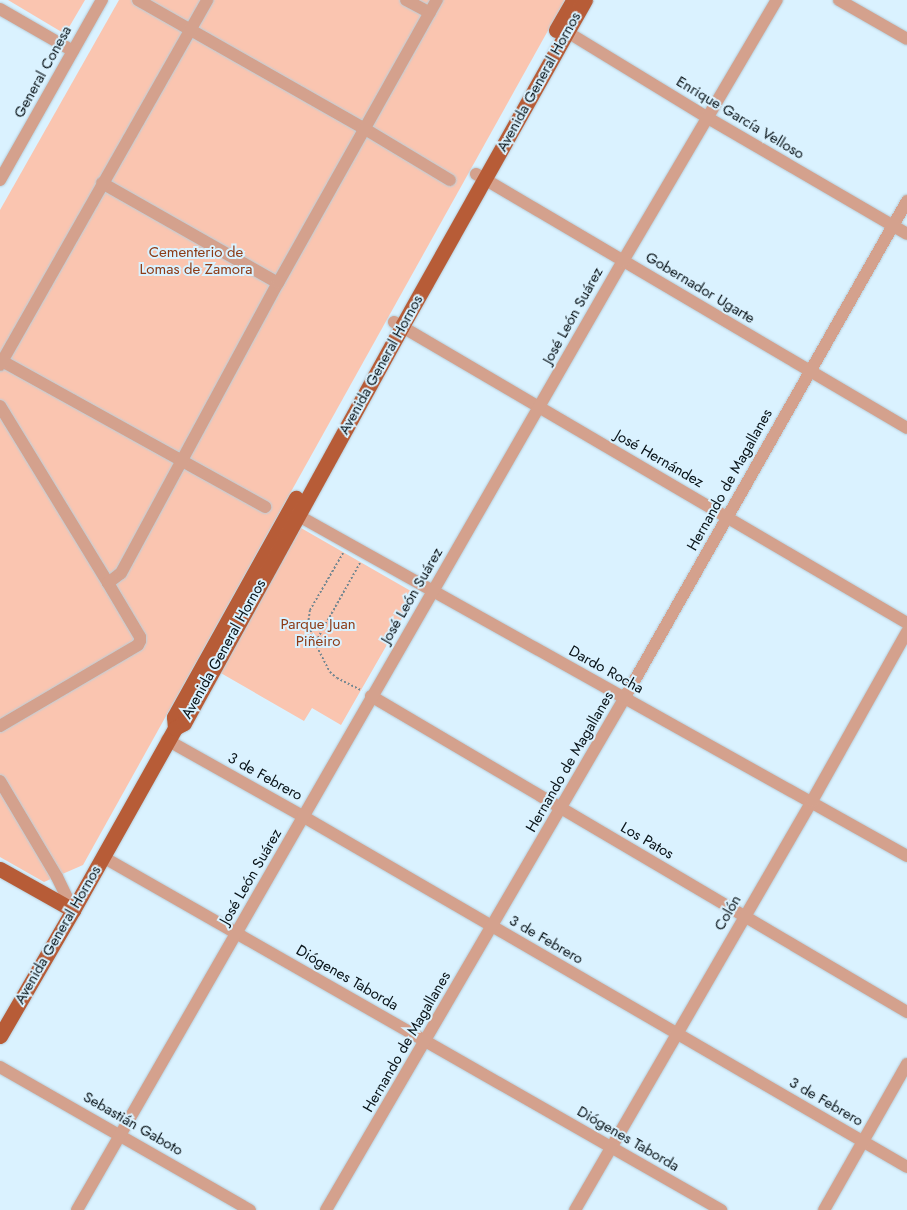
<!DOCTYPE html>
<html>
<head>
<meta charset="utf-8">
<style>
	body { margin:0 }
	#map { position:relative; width:907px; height:1210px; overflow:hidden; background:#daf2ff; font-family:Jost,sans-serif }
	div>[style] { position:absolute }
	.green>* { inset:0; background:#fac5b0 }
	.path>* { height:2px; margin-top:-1px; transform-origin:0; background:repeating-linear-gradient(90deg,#768891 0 2px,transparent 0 4px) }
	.roads { filter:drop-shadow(0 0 1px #b8ceda) drop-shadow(0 0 1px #b8ceda) }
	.minor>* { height:12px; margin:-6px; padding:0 6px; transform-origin:6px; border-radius:6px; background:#d4a18d }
	.major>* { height:15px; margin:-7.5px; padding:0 7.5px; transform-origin:7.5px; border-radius:7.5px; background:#b75c37 }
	span { translate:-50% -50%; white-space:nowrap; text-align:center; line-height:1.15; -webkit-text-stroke:4px #daf2ff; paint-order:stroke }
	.street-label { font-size:15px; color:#081217 }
	.park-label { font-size:15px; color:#8c3b16 }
</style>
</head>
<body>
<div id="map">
	<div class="green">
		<div style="clip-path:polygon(8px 0,85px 0,65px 34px)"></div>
		<div style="clip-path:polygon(119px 0,565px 0,83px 865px,44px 882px,0 857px,0 210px)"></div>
		<div style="clip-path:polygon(301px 528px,416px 594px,341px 725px,312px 708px,304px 721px,219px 672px)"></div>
	</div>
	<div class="path">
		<div style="left:360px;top:563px;width:92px;rotate:119.4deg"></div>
		<div style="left:315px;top:643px;width:33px;rotate:63deg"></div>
		<div style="left:330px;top:672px;width:9px;rotate:41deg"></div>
		<div style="left:337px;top:678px;width:28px;rotate:27deg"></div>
		<div style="left:315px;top:643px;width:20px;rotate:-110deg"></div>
		<div style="left:308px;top:624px;width:14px;rotate:-82deg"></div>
		<div style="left:310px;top:610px;width:66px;rotate:-59.9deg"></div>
	</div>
	<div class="roads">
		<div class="minor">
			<div style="left:138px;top:0;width:261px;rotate:29.6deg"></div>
			<div style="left:365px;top:129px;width:99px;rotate:31deg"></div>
			<div style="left:406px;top:0;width:27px;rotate:28deg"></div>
			<div style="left:839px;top:0;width:78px;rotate:29.8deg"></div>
			<div style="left:0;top:9px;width:84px;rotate:29.9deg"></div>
			<div style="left:559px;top:27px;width:175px;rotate:31.4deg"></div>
			<div style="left:708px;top:118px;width:230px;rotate:30.2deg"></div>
			<div style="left:476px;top:174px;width:500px;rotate:30.51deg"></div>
			<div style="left:0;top:180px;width:207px;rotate:-60.5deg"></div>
			<div style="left:102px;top:183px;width:202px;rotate:29.6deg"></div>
			<div style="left:394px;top:322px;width:595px;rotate:30.4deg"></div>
			<div style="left:2px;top:361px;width:301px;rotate:29deg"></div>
			<div style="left:0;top:365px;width:420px;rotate:-60.4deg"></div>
			<div style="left:0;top:406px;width:207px;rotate:58.6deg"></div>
			<div style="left:108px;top:583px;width:63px;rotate:59.3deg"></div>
			<div style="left:140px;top:637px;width:4px;rotate:90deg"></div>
			<div style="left:140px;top:641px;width:4px;rotate:117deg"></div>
			<div style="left:138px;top:645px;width:160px;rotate:149.6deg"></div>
			<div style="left:290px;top:511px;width:707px;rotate:29.21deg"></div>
			<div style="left:108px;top:583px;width:16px;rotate:-38deg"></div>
			<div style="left:121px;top:573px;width:330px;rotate:-61.6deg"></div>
			<div style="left:278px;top:283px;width:325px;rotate:-60.7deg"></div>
			<div style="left:371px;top:696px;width:622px;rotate:30.52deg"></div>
			<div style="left:167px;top:740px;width:157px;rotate:29.3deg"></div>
			<div style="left:304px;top:817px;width:697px;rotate:30.13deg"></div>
			<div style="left:0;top:781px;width:112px;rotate:59.3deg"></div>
			<div style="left:57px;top:877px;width:37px;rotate:64deg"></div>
			<div style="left:103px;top:857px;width:712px;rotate:29.73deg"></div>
			<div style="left:0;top:1067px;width:288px;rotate:29.8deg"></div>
			<div style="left:77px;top:1210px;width:1095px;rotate:-60.09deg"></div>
			<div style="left:623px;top:261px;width:303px;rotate:-59.5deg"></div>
			<div style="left:326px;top:1210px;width:592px;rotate:-59.75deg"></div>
			<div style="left:624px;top:699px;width:573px;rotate:-60.39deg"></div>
			<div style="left:575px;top:1210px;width:473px;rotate:-59.9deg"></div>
			<div style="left:812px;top:801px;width:194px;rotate:-60.7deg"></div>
			<div style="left:824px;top:1210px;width:168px;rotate:-60.4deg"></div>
		</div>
		<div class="major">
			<div style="left:556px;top:30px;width:34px;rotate:-60deg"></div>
			<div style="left:175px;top:728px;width:11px;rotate:-95deg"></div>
			<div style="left:174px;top:717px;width:251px;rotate:-60.9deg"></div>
			<div style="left:0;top:869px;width:84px;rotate:29.3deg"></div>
			<div style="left:0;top:1036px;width:146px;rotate:-59.9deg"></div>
			<div style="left:73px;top:910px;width:209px;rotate:-60.7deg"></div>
			<div style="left:175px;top:728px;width:10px;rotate:-29deg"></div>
			<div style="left:184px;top:723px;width:453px;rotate:-61.2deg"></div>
			<div style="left:402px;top:326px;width:374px;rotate:-60.7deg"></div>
		</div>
	</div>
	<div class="street-label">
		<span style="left:43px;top:72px;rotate:-61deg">General Conesa</span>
		<span style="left:539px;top:82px;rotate:-61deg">Avenida General Hornos</span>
		<span style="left:740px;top:118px;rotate:31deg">Enrique García Velloso</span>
		<span style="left:700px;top:288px;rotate:31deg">Gobernador Ugarte</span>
		<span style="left:573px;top:316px;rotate:-61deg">José León Suárez</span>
		<span style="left:381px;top:365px;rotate:-61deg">Avenida General Hornos</span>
		<span style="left:659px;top:459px;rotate:30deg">José Hernández</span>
		<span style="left:730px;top:480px;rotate:-61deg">Hernando de Magallanes</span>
		<span style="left:412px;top:596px;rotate:-60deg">José León Suárez</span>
		<span style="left:224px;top:649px;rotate:-61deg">Avenida General Hornos</span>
		<span style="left:606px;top:670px;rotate:29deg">Dardo Rocha</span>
		<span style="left:570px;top:762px;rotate:-60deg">Hernando de Magallanes</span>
		<span style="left:265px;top:777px;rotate:29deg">3 de Febrero</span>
		<span style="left:647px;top:841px;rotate:30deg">Los Patos</span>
		<span style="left:251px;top:877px;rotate:-60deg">José León Suárez</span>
		<span style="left:728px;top:913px;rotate:-60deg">Colón</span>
		<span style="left:58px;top:935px;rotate:-60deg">Avenida General Hornos</span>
		<span style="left:546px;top:940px;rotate:30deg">3 de Febrero</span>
		<span style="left:347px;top:978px;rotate:30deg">Diógenes Taborda</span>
		<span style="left:407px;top:1042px;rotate:-60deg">Hernando de Magallanes</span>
		<span style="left:826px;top:1102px;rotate:30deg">3 de Febrero</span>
		<span style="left:133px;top:1124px;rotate:30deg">Sebastián Gaboto</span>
		<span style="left:628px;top:1139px;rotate:30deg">Diógenes Taborda</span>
	</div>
	<div class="park-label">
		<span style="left:196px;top:261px">Cementerio de<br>Lomas de Zamora</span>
		<span style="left:318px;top:633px">Parque Juan<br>Piñeiro</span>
	</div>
</div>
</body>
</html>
